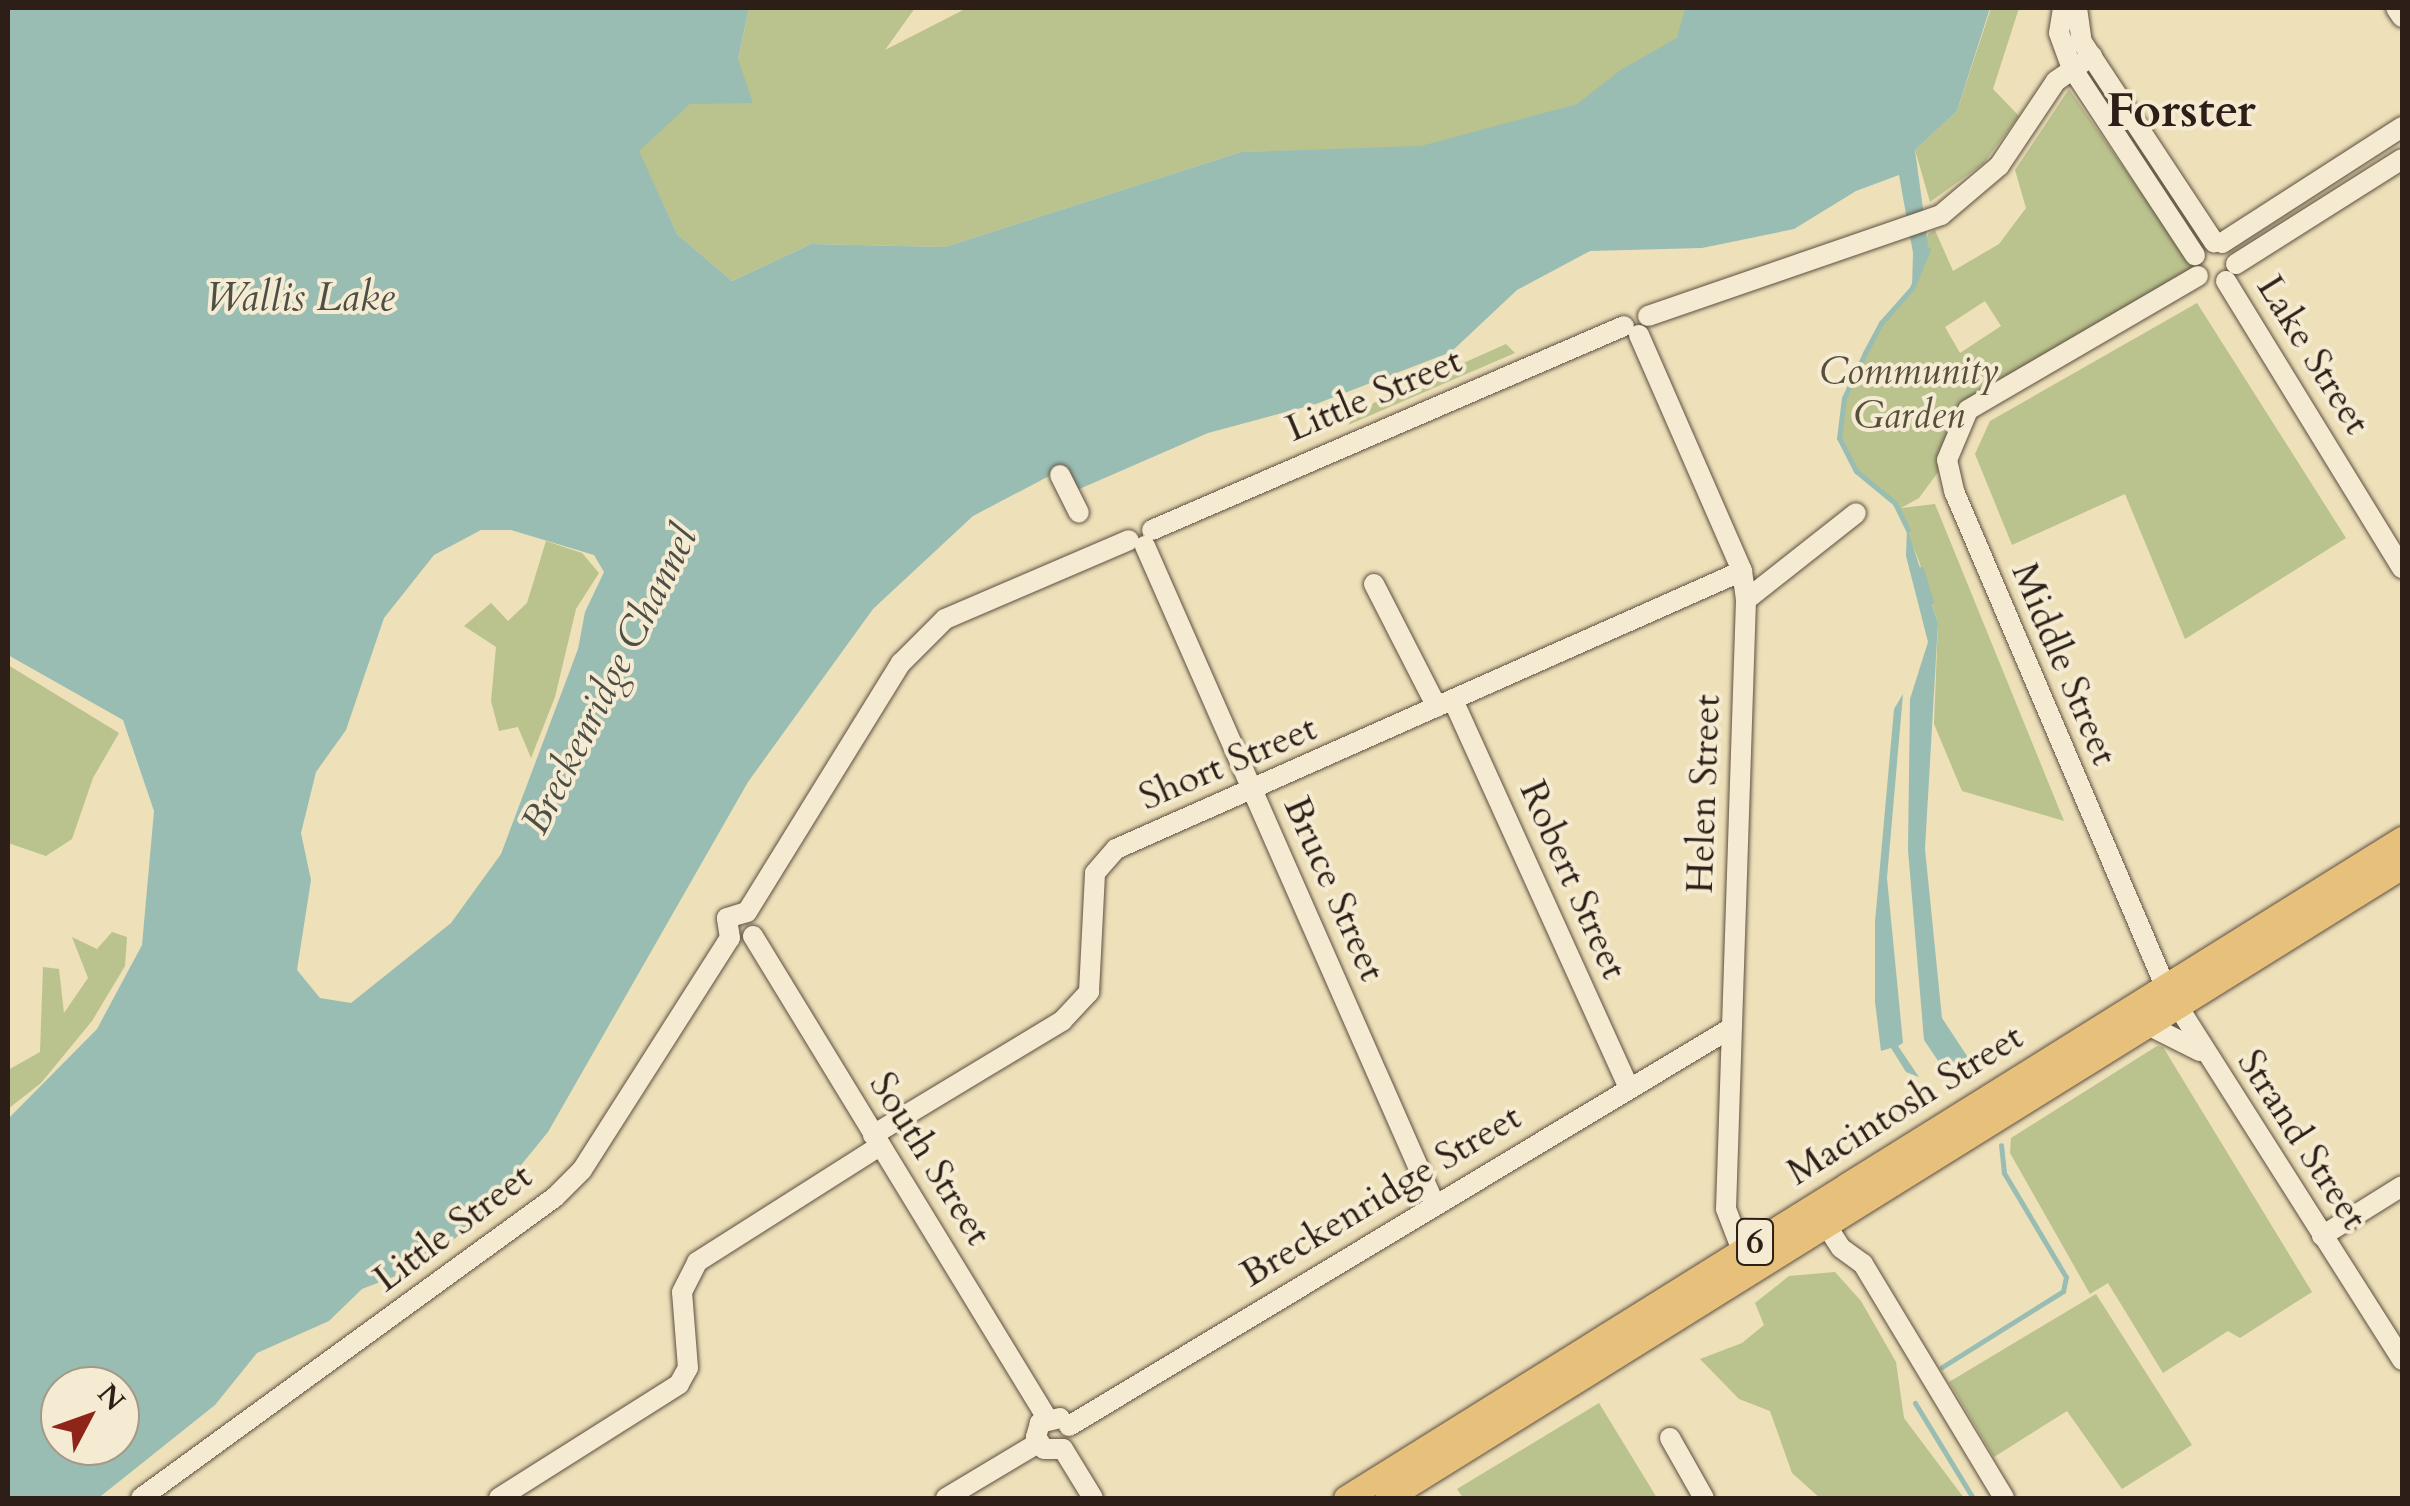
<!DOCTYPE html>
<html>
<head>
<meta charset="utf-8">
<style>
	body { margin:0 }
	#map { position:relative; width:2410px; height:1506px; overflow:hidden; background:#eee0b9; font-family:Cardo,serif }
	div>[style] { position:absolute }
	.green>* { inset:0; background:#bac28e }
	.water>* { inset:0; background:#99bdb2 }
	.stream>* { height:5px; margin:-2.5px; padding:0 2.5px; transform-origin:2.5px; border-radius:2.5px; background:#99bdb2 }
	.roads { filter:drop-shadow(0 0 2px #5d4f40) drop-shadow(0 0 2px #5d4f40) }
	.minor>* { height:20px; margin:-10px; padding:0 10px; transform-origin:10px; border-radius:10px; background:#f4ebd2 }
	.major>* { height:25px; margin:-12.5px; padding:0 12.5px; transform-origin:12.5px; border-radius:12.5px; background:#e7c07c }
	span { translate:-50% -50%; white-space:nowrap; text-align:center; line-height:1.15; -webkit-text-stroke:8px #f4ebd2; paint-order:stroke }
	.shield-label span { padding:2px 8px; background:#f4ebd2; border:2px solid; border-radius:8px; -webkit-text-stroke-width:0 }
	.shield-label { font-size:35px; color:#2d1f17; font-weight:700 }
	.street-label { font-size:38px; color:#2d1f17 }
	.park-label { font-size:38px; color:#57503b; font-style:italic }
	.water-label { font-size:40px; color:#4d4e46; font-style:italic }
	.district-label { font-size:48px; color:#2d1f17; font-weight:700 }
	.frame { position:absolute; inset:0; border:10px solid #2d1f17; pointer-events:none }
	.north { position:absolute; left:40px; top:1366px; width:100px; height:100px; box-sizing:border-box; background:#f4ebd2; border:2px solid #a49987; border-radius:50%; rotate:49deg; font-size:28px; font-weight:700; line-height:40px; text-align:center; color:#2d1f17 }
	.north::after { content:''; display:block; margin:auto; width:35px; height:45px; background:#8f2418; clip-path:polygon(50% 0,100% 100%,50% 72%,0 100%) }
</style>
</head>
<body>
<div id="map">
	<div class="green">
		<div style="clip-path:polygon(749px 8px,915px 8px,885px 50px,967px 8px,1685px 8px,1678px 38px,1578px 104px,1421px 147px,1241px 152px,945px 247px,811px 244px,732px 281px,677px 234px,636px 146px,738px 59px)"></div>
		<div style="clip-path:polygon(1991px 8px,2019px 8px,1993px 89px,2019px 116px,1983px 164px,1930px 202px,1915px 150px,1957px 111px)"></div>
		<div style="clip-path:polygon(evenodd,2069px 89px,2195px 270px,1968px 410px,1947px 460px,1919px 498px,1901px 508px,1935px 504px,2064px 821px,1962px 791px,1934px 724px,1938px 623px,1919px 561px,1895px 503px,1856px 471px,1839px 438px,1844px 398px,1881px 323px,1912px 288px,1928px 234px,1935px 230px,1953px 271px,1999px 244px,2026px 208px,2015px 170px,2069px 89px,1985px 301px,2001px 326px,1960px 353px,1945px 327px,1985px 301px)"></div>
		<div style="clip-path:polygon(2197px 303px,2346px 538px,2185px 639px,2125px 494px,2012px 545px,1975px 454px,1990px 421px)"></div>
		<div style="clip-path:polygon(1506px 344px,1515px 353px,1348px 425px,1358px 410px)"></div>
		<div style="clip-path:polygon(546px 541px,582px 553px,599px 573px,576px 609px,555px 697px,531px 758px,518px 727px,499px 731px,491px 701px,496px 647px,464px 626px,491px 603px,508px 621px,527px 603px)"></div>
		<div style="clip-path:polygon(8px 665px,119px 733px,93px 778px,72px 839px,46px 856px,8px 843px)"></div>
		<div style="clip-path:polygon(112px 932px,127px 937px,125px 966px,92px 1021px,41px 1083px,8px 1109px,8px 1070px,40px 1052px,43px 967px,59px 969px,64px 1013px,88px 978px,72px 937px,97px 949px)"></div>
		<div style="clip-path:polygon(2157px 1046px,2163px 1047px,2312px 1292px,2240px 1338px,2228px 1331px,2163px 1373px,2108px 1283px,2090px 1294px,2010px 1153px,2011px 1138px)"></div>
		<div style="clip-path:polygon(1835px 1272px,1861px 1301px,1896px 1362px,1904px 1418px,1964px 1498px,1820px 1498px,1792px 1473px,1770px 1411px,1739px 1399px,1700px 1359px,1742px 1343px,1764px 1325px,1755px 1303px,1789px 1276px)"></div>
		<div style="clip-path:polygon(2096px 1294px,2192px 1445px,2122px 1489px,2067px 1411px,1994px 1457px,1949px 1382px)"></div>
		<div style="clip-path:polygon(1599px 1403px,1657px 1498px,1463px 1498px,1457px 1489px)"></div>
	</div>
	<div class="water">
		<div style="clip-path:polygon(evenodd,8px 8px,749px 8px,738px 59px,753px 103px,690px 104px,639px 151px,677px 234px,732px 281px,811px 244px,945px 247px,1241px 152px,1421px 146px,1577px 104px,1622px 69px,1677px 38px,1685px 8px,1990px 8px,1957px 111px,1915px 150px,1928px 245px,1912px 288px,1913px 253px,1899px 175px,1856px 191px,1794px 229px,1702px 248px,1590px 251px,1517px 290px,1451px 352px,1316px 404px,1208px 433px,1061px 497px,1051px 475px,973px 516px,873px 609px,748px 782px,548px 1132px,473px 1224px,419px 1267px,362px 1289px,329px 1321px,257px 1353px,215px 1405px,101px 1496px,8px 1498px,8px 1119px,97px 1029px,142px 945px,154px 811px,123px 720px,8px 655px,8px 8px,481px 530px,511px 530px,594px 555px,604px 572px,585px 612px,578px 649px,501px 854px,451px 923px,351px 1003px,320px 998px,297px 970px,311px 880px,301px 833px,316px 772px,346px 730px,384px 618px,434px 555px,481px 530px,8px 8px,60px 1386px,120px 1386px,120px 1446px,60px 1446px,60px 1386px)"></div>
		<div style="clip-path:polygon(1907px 528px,1938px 623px,1925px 849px,1942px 1018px,1971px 1062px,1968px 1071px,1949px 1077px,1924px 1040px,1908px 850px,1910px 699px,1928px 642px,1906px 556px)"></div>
		<div style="clip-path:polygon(1903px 694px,1887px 878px,1903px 1043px,1898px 1046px,1919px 1077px,1906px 1072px,1891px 1048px,1881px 1051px,1875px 1002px,1875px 922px,1894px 709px)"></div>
	</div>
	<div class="stream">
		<div style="left:1908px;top:530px;width:30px;rotate:-116deg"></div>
		<div style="left:1895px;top:503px;width:50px;rotate:-140.6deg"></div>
		<div style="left:1856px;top:471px;width:37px;rotate:-117deg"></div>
		<div style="left:1839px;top:438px;width:40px;rotate:-82.9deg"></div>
		<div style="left:1844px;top:398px;width:50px;rotate:-65deg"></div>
		<div style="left:1865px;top:353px;width:34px;rotate:-62deg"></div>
		<div style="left:1881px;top:323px;width:47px;rotate:-48.5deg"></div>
		<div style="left:1912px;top:288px;width:42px;rotate:-67.7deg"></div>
		<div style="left:1921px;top:569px;width:34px;rotate:73deg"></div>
		<div style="left:1942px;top:1367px;width:143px;rotate:-32.1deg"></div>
		<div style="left:2063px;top:1291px;width:14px;rotate:-78deg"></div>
		<div style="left:2066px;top:1277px;width:121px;rotate:-120.8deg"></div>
		<div style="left:2004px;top:1173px;width:28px;rotate:-96deg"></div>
		<div style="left:1915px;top:1403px;width:111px;rotate:58.6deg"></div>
	</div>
	<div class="roads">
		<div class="minor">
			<div style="left:2063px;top:8px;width:25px;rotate:99deg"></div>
			<div style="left:2059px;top:33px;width:37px;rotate:70deg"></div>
			<div style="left:2072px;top:68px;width:224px;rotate:56.7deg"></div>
			<div style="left:2077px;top:8px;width:34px;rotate:82deg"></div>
			<div style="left:2082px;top:42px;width:240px;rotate:56.6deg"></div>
			<div style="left:2396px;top:8px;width:11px;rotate:56deg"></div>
			<div style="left:2222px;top:243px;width:214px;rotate:-32.8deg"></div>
			<div style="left:2236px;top:264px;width:196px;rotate:-32.3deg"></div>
			<div style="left:2198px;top:276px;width:266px;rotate:149.8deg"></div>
			<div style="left:1968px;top:410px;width:54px;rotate:112.8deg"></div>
			<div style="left:1947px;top:460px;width:32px;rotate:77deg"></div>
			<div style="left:1954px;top:491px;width:538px;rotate:66.91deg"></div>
			<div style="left:2165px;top:986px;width:443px;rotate:57.6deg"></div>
			<div style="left:2226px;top:281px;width:337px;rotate:58.5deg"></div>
			<div style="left:1648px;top:316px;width:310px;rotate:-19deg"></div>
			<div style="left:1941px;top:215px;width:76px;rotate:-40.2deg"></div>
			<div style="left:1999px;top:166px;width:102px;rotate:-56.2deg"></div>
			<div style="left:2056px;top:81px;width:44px;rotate:-34.8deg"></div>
			<div style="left:1639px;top:335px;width:257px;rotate:66.4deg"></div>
			<div style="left:1742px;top:571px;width:29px;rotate:82deg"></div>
			<div style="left:1746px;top:600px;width:609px;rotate:91.88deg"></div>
			<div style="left:1726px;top:1209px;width:56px;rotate:69deg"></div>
			<div style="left:1060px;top:475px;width:42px;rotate:63.4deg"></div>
			<div style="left:1152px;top:530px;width:514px;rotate:-23.37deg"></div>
			<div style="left:1145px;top:546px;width:720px;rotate:66.25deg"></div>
			<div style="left:1374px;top:584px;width:138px;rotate:62.9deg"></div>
			<div style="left:1746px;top:600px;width:140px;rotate:-38.3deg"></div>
			<div style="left:1453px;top:700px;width:426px;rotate:65.6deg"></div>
			<div style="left:747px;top:912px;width:293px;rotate:-58.3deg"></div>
			<div style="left:901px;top:663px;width:62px;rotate:-45deg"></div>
			<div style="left:945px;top:619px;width:200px;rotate:-23.2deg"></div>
			<div style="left:753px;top:936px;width:565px;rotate:58.62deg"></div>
			<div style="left:730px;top:938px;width:20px;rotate:-99deg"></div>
			<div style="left:727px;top:918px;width:21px;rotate:-17deg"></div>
			<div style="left:2148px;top:1025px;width:58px;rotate:26.6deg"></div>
			<div style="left:873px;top:1135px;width:221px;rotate:-31.1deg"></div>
			<div style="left:1062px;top:1021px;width:40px;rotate:-47deg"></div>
			<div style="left:1089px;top:992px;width:119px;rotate:-87.1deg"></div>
			<div style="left:1095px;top:873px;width:32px;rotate:-49deg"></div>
			<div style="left:1116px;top:849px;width:685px;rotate:-23.95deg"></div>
			<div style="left:1826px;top:1225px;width:27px;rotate:57deg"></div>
			<div style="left:1841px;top:1248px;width:27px;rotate:36deg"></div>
			<div style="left:1863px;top:1264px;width:273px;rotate:58.9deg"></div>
			<div style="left:2322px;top:1236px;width:94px;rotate:-32deg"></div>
			<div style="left:1060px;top:1418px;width:21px;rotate:166deg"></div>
			<div style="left:1040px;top:1423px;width:15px;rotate:106deg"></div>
			<div style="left:1036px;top:1437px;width:14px;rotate:56deg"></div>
			<div style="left:1044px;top:1449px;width:19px"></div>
			<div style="left:1069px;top:1426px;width:772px;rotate:-31.01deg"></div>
			<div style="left:1670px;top:1438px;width:69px;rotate:60.5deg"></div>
			<div style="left:1063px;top:1449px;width:57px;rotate:58.5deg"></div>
			<div style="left:141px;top:1498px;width:512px;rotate:-36.02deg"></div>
			<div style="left:555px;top:1197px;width:38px;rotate:-45deg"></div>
			<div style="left:582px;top:1170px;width:275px;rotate:-57.5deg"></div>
			<div style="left:499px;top:1498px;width:213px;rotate:-32.3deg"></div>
			<div style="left:679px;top:1384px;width:18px;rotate:-61deg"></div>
			<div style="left:688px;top:1368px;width:76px;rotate:-94.5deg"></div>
			<div style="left:682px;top:1292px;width:34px;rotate:-63deg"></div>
			<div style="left:697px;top:1262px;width:217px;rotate:-32.4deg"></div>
			<div style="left:946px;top:1498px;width:107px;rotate:-30.9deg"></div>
		</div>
		<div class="major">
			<div style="left:1346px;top:1498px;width:1245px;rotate:-31.97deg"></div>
			<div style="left:1387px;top:1498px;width:1196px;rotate:-31.91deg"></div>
		</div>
	</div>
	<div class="shield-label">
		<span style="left:1755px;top:1242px">6</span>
	</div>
	<div class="street-label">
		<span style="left:2313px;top:355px;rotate:58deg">Lake Street</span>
		<span style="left:1374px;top:395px;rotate:-23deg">Little Street</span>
		<span style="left:2064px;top:664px;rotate:67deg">Middle Street</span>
		<span style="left:1228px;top:763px;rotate:-23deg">Short Street</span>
		<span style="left:1704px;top:794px;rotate:-88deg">Helen Street</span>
		<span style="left:1573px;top:880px;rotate:66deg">Robert Street</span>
		<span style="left:1334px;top:889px;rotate:66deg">Bruce Street</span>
		<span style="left:1905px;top:1105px;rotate:-32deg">Macintosh Street</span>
		<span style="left:2302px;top:1140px;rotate:57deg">Strand Street</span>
		<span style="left:930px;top:1159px;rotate:58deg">South Street</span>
		<span style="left:1381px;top:1196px;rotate:-31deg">Breckenridge Street</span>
		<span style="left:453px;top:1228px;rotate:-37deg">Little Street</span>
	</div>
	<div class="park-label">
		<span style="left:1909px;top:394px">Community<br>Garden</span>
	</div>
	<div class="water-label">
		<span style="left:300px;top:298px">Wallis Lake</span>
		<span style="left:610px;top:680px;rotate:-63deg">Breckenridge Channel</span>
	</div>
	<div class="district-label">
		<span style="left:2181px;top:111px">Forster</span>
	</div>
	<div class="frame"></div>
	<div class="north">N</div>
</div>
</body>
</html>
